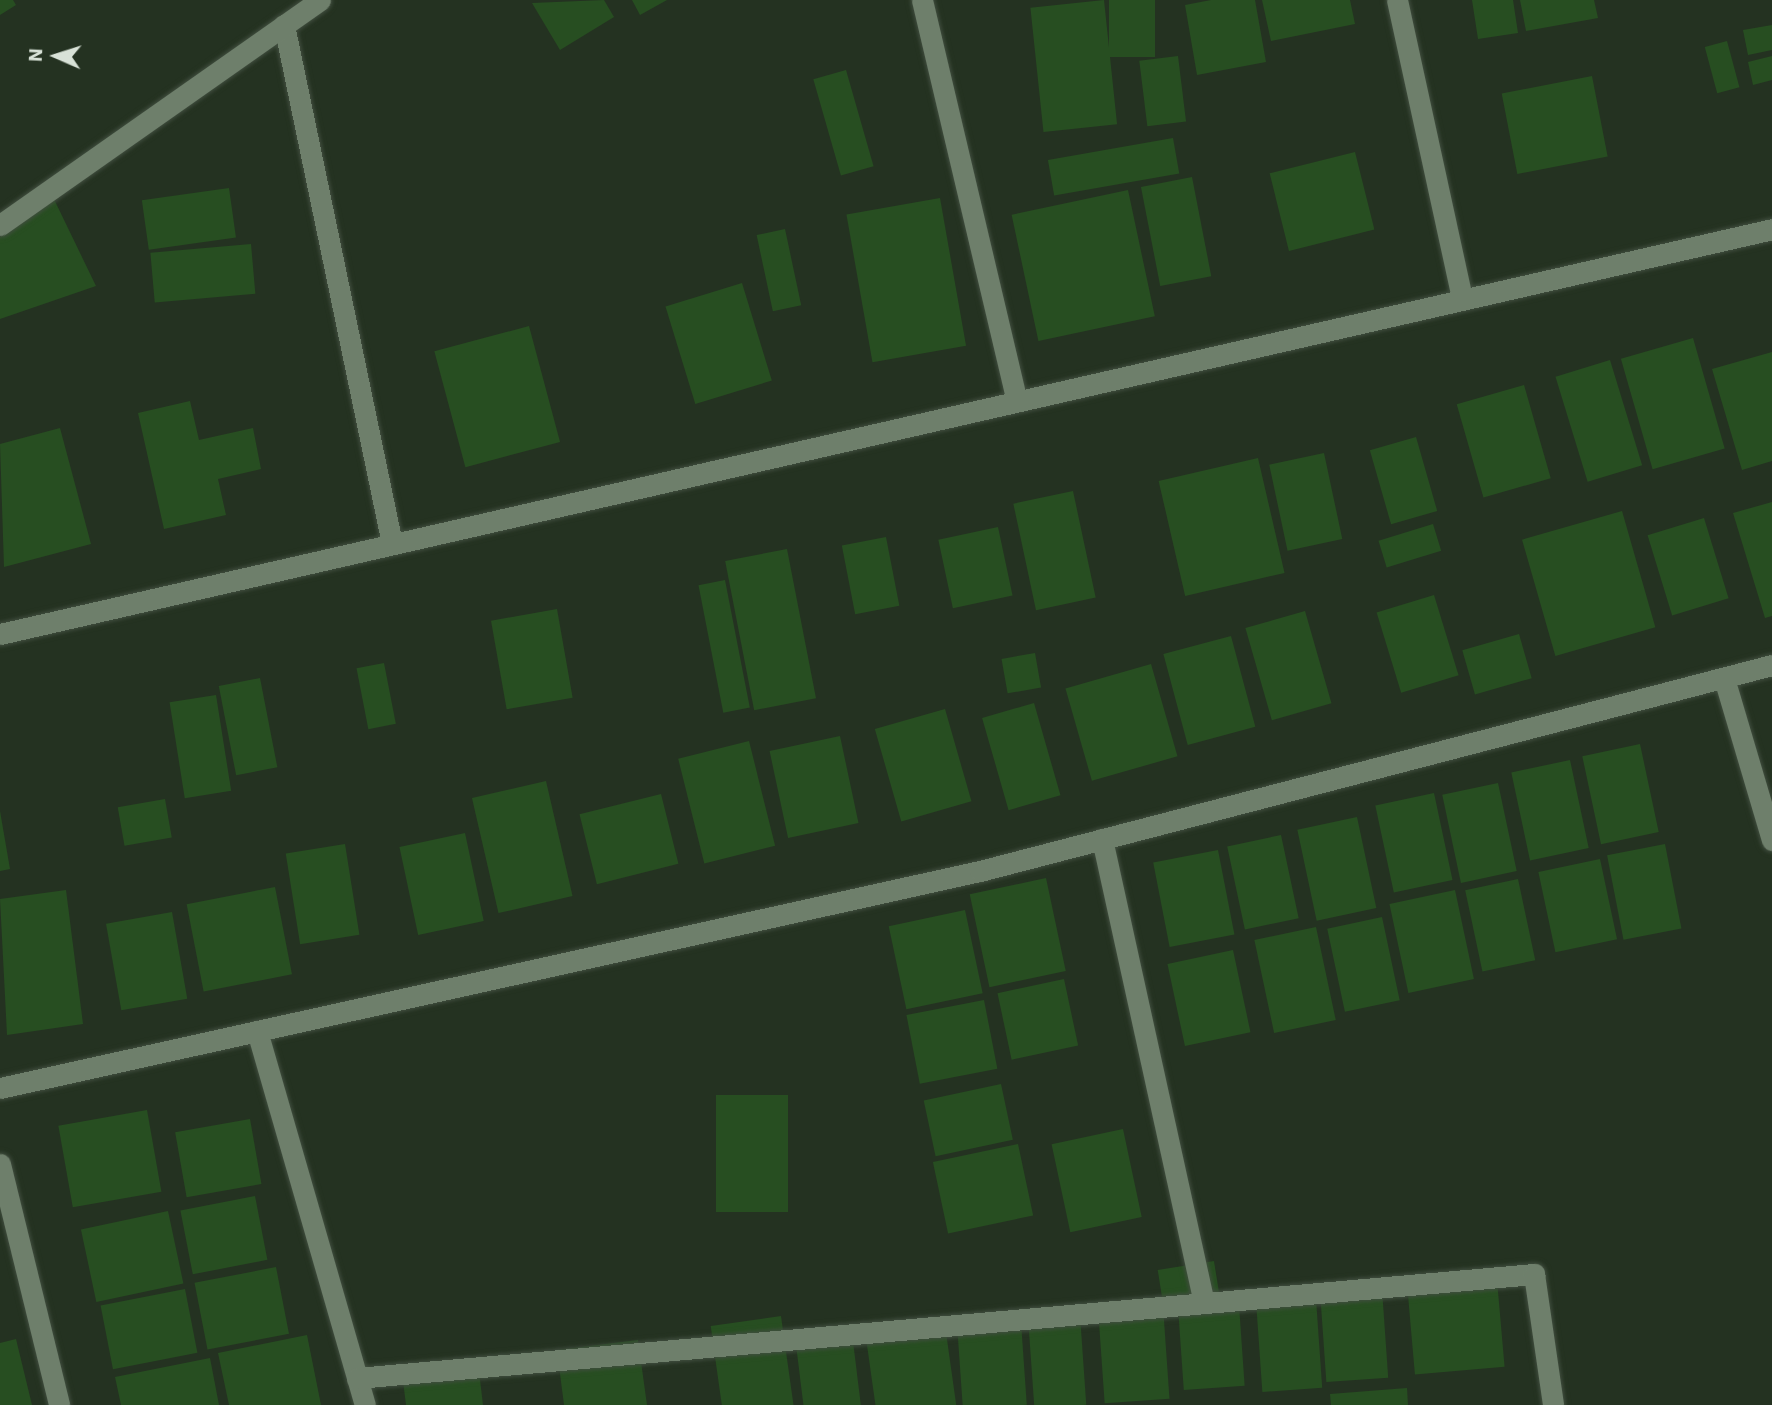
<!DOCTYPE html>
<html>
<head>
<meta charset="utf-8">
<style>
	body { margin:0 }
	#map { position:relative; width:1772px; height:1405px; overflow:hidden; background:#243221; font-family:"IBM Plex Sans",sans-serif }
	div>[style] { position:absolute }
	.building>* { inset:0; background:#274e21; transform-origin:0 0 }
	.roads { filter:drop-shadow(0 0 2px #414e3f) drop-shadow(0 0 2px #414e3f) }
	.minor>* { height:21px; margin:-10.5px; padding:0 10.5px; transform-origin:10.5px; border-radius:10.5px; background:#6e7f6b }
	span { translate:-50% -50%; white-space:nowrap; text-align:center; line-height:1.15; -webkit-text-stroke:5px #243221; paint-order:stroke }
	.north { position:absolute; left:21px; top:21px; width:70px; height:70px; -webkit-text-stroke:5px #243221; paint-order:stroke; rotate:273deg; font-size:19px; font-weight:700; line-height:28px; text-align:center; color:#d8e2d7 }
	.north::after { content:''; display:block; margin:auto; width:24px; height:32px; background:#d8e2d7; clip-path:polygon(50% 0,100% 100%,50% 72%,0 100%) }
</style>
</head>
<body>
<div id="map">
	<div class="building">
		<div style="clip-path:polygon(0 0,13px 0,16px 5px,0 15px)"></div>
		<div style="clip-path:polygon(604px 0,614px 17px,560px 50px,532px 3px)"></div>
		<div style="clip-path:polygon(632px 0,667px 0,640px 15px)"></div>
		<div style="left:1104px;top:0;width:125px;height:74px;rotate:84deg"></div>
		<div style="left:1109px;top:0;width:46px;height:57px"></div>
		<div style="clip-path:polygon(1211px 0,1255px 0,1266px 62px,1197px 75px,1185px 5px)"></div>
		<div style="clip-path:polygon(1262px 0,1350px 0,1355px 24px,1271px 41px)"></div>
		<div style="clip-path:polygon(1472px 0,1513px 0,1518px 33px,1478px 39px)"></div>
		<div style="clip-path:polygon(1520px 0,1594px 0,1598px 18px,1526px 31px)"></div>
		<div style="clip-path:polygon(1772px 25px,1772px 50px,1748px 55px,1743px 30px)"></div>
		<div style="left:1727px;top:41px;width:48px;height:23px;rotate:75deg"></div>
		<div style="left:1178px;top:56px;width:66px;height:39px;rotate:83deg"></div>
		<div style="clip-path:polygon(1772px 56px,1772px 80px,1753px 85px,1748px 62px)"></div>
		<div style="left:846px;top:70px;width:100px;height:34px;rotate:74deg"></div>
		<div style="left:1592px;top:76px;width:82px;height:92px;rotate:79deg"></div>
		<div style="left:1173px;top:138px;width:36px;height:127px;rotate:80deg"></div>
		<div style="left:1355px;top:152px;width:80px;height:88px;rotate:76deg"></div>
		<div style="left:1192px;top:177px;width:101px;height:52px;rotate:79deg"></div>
		<div style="left:229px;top:188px;width:50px;height:88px;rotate:82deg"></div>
		<div style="left:1128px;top:190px;width:129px;height:119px;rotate:78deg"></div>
		<div style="clip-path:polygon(51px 193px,96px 286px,0 319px,0 233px)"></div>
		<div style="left:940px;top:198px;width:150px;height:95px;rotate:80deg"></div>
		<div style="left:785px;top:229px;width:78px;height:29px;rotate:78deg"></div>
		<div style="left:251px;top:244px;width:50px;height:101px;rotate:85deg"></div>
		<div style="left:742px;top:283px;width:102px;height:80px;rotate:73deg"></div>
		<div style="left:529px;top:326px;width:120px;height:98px;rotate:75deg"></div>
		<div style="left:1693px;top:338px;width:115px;height:75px;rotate:74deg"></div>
		<div style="clip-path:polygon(1772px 352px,1772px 461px,1742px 470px,1712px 369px)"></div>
		<div style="left:1610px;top:360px;width:110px;height:57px;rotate:73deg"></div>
		<div style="left:1524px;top:385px;width:97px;height:70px;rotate:74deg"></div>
		<div style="clip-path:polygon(190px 401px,199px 440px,253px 428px,261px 469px,218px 479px,226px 515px,164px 529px,138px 413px)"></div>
		<div style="clip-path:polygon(60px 428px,91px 544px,4px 567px,0 444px)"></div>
		<div style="left:1416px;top:437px;width:77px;height:48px;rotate:74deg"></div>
		<div style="left:1324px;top:453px;width:88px;height:56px;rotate:78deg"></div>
		<div style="left:1258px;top:458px;width:118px;height:102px;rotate:77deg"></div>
		<div style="left:1073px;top:491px;width:109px;height:61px;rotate:78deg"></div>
		<div style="clip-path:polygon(1772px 502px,1772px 616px,1765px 618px,1733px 513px)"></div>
		<div style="left:1622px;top:511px;width:121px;height:104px;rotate:74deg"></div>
		<div style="left:1704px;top:518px;width:84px;height:59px;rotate:73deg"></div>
		<div style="left:1433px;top:524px;width:28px;height:57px;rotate:73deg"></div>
		<div style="left:998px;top:527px;width:70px;height:61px;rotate:78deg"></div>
		<div style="left:886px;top:537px;width:70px;height:45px;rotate:79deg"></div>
		<div style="left:787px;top:549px;width:152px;height:63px;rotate:79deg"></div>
		<div style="left:725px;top:580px;width:130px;height:27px;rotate:79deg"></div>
		<div style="left:1434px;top:595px;width:84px;height:60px;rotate:73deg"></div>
		<div style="left:557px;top:609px;width:90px;height:67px;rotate:80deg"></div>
		<div style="left:1305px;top:611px;width:96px;height:62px;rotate:74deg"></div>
		<div style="left:1519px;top:634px;width:46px;height:59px;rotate:74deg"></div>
		<div style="left:1231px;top:636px;width:94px;height:70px;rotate:75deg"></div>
		<div style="left:1035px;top:653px;width:35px;height:34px;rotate:80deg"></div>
		<div style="left:384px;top:663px;width:62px;height:28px;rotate:79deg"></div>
		<div style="left:1151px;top:664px;width:96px;height:89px;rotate:74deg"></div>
		<div style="left:260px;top:678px;width:91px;height:42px;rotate:79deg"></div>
		<div style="left:216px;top:695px;width:97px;height:47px;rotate:81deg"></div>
		<div style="left:1034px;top:703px;width:96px;height:54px;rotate:74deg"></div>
		<div style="left:945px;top:709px;width:96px;height:73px;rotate:74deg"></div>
		<div style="left:840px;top:736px;width:89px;height:72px;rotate:78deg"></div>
		<div style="left:749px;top:741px;width:108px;height:73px;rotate:76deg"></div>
		<div style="left:1640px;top:744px;width:90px;height:59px;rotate:78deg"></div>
		<div style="left:1570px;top:760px;width:90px;height:60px;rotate:78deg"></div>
		<div style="left:546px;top:781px;width:118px;height:76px;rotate:77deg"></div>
		<div style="left:1498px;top:783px;width:90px;height:57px;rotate:78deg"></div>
		<div style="left:1434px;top:793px;width:89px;height:60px;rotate:78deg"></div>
		<div style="left:661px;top:794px;width:72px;height:84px;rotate:76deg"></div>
		<div style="left:165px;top:799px;width:39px;height:48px;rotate:80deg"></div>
		<div style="clip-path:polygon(0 811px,10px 869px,0 871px)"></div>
		<div style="left:1357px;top:817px;width:93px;height:61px;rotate:78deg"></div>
		<div style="left:465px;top:833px;width:90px;height:67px;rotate:78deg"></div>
		<div style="left:1281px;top:835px;width:85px;height:55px;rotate:78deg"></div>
		<div style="left:345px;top:844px;width:92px;height:60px;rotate:81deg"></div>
		<div style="left:1665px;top:844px;width:86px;height:59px;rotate:79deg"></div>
		<div style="left:1218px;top:850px;width:86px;height:66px;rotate:79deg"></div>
		<div style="left:1600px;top:859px;width:82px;height:63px;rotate:78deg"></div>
		<div style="left:1046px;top:878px;width:95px;height:78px;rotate:78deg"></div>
		<div style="left:1518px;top:879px;width:83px;height:54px;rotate:78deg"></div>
		<div style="left:275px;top:887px;width:89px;height:90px;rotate:79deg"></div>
		<div style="clip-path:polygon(66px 890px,83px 1024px,7px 1035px,0 899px)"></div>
		<div style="left:1455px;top:890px;width:91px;height:67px;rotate:78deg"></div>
		<div style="left:965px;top:910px;width:85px;height:78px;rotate:78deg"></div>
		<div style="left:172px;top:912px;width:88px;height:67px;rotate:80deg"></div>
		<div style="left:1382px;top:917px;width:85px;height:56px;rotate:78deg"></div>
		<div style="left:1316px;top:927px;width:95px;height:63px;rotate:78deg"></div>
		<div style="left:1233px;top:950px;width:84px;height:67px;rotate:78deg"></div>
		<div style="left:1064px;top:979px;width:68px;height:68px;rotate:78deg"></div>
		<div style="left:984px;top:1000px;width:70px;height:79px;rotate:79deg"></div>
		<div style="left:1001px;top:1084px;width:57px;height:79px;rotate:78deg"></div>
		<div style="left:788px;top:1095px;width:117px;height:72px;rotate:90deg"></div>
		<div style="left:147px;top:1110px;width:83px;height:90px;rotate:80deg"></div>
		<div style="left:250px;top:1119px;width:66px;height:76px;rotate:80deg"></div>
		<div style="left:1123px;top:1129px;width:90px;height:73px;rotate:78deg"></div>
		<div style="left:1018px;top:1144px;width:73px;height:87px;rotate:78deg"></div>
		<div style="left:255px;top:1196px;width:65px;height:76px;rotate:79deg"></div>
		<div style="left:168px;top:1211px;width:74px;height:89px;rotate:78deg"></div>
		<div style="left:1214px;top:1261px;width:33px;height:57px;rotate:81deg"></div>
		<div style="left:276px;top:1267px;width:68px;height:83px;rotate:79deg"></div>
		<div style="left:1497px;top:1280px;width:87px;height:90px;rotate:85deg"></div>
		<div style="left:185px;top:1289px;width:65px;height:86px;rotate:79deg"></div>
		<div style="left:1382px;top:1289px;width:89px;height:62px;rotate:86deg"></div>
		<div style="left:1316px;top:1299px;width:89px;height:60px;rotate:86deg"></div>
		<div style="left:1239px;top:1305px;width:81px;height:61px;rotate:86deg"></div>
		<div style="left:1163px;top:1306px;width:93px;height:65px;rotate:86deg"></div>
		<div style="left:1080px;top:1315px;width:90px;height:52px;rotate:86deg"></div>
		<div style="left:781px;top:1316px;width:90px;height:71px;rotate:82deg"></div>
		<div style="left:944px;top:1318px;width:88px;height:80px;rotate:82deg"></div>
		<div style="left:1021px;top:1322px;width:83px;height:64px;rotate:86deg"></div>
		<div style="left:852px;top:1333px;width:73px;height:57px;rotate:83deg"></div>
		<div style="clip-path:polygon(307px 1335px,321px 1405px,229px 1405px,218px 1353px)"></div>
		<div style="clip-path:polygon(16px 1339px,32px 1405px,0 1405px,0 1343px)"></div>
		<div style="clip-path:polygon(638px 1340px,647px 1405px,564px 1405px,557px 1350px)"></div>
		<div style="clip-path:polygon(210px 1358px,219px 1405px,121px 1405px,115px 1377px)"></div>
		<div style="clip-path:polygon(479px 1371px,483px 1405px,406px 1405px,403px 1381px)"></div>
		<div style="clip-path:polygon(1407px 1388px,1408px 1405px,1331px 1405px,1330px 1394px)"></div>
	</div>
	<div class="roads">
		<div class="minor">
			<div style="left:922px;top:0;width:412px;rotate:76.7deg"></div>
			<div style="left:1397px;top:0;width:306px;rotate:77.7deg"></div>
			<div style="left:284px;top:25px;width:530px;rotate:78.24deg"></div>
			<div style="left:0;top:225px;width:391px;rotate:-35.1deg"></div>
			<div style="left:0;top:634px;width:1818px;rotate:-12.87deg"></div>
			<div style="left:1724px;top:678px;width:169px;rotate:73.5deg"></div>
			<div style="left:1102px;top:839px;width:474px;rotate:77.6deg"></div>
			<div style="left:257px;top:1031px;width:389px;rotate:73.9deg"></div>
			<div style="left:0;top:1088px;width:1004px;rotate:-12.49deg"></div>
			<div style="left:980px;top:871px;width:818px;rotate:-14.58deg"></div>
			<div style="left:0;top:1164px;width:248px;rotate:76.2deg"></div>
			<div style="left:357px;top:1378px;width:1182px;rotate:-5.05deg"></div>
			<div style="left:1534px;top:1274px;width:132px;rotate:81.7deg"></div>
		</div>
	</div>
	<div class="north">N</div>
</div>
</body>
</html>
